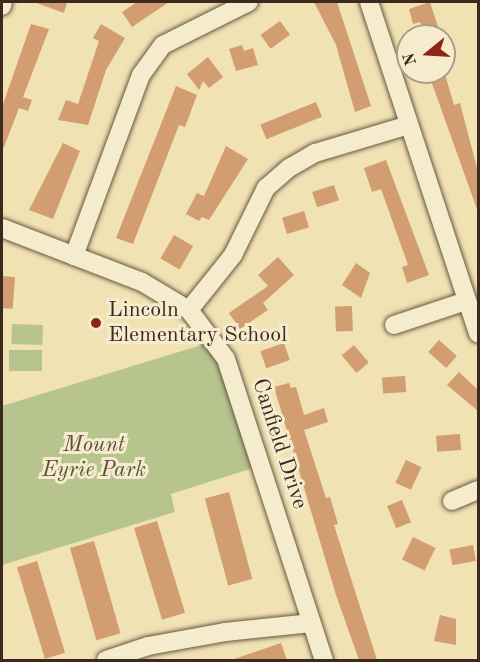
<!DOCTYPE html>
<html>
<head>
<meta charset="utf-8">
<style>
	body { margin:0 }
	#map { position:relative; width:480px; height:662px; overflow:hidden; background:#f0e2b2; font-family:"Old Standard TT",serif }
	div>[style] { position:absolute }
	.green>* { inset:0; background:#b7c48e; transform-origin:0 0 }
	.building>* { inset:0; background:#d29d70; transform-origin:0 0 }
	.roads { filter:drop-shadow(0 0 2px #6a5744) drop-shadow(0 0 2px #6a5744) }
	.minor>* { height:18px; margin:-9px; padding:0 9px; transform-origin:9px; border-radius:9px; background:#f5eccd }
	.dots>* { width:16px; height:16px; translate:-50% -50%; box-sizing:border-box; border:3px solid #f5eccd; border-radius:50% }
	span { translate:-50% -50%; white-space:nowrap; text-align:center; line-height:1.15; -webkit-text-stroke:6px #f5eccd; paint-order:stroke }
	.poi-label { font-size:22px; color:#3d2920 }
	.left { translate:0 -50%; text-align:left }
	.street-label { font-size:22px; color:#3d2920 }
	.park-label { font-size:22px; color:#5c503c; font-style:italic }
	.frame { position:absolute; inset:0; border:3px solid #3d2920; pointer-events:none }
	.north { position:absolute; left:396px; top:24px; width:60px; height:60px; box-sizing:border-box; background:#f5eccd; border:2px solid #ab9e88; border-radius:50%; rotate:252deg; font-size:16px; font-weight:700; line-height:24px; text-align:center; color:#3d2920 }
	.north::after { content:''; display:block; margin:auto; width:21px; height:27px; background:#8f2418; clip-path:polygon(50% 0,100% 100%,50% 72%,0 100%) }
</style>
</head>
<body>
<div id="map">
	<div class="green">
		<div style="left:12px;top:324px;width:31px;height:20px;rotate:2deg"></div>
		<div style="clip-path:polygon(208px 343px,222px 363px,256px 467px,171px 494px,175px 512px,2px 565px,2px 406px)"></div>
		<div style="left:9px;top:350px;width:33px;height:21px"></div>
	</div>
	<div class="building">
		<div style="clip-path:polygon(34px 2px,67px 2px,64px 13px)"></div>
		<div style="clip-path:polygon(137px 2px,169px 2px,132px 27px,122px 12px)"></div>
		<div style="clip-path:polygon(314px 2px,337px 2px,371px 106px,355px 112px,336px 45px)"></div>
		<div style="clip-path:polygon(430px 2px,438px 27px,423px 32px,420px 22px,413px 24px,409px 9px)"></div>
		<div style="left:280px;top:21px;width:17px;height:24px;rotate:54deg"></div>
		<div style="clip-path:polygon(31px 24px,49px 29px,23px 97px,32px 100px,28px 111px,19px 108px,2px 152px,2px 107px)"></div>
		<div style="clip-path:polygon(101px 24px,125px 38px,106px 70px,88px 125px,58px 120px,66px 100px,78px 104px,99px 41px,93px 38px)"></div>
		<div style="clip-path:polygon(242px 45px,244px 51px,253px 48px,258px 65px,236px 71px,229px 49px)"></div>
		<div style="clip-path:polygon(208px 57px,223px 77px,209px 88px,203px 81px,199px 90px,187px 74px)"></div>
		<div style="clip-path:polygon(444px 71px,454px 105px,460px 103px,478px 172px,478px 212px,429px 75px)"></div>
		<div style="clip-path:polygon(176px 86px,197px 95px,185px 127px,179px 125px,133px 244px,116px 238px)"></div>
		<div style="left:316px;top:102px;width:16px;height:60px;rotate:68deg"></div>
		<div style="clip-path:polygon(63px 143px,80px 151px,53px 219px,29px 210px)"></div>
		<div style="clip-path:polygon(226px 146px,248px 159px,209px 220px,202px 217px,199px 221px,186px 214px,197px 193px,204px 196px)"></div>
		<div style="clip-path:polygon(386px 160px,429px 275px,407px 283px,402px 267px,408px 265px,381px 189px,372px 192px,364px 168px)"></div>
		<div style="left:334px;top:185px;width:16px;height:23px;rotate:72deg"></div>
		<div style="left:304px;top:211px;width:17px;height:23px;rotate:73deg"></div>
		<div style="left:174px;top:235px;width:22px;height:27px;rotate:30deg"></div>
		<div style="clip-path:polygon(278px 257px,294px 275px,263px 303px,268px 310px,240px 329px,229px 313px,268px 286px,258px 275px)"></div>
		<div style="clip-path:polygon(356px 263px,370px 273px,361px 298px,342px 285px)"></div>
		<div style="left:2px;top:276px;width:13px;height:32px;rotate:4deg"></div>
		<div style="left:352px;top:306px;width:25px;height:17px;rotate:88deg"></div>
		<div style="left:439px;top:340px;width:24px;height:16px;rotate:42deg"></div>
		<div style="left:284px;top:343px;width:18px;height:25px;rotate:71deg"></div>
		<div style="left:354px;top:345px;width:23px;height:16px;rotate:50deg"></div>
		<div style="clip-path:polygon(459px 372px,478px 390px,478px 411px,447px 385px)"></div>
		<div style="left:405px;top:376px;width:16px;height:23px;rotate:86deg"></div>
		<div style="clip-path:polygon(289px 383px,291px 388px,296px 387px,304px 415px,324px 408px,328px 422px,304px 430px,326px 498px,330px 497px,338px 524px,334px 525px,377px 660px,359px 660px,336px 595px,274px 387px)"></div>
		<div style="left:460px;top:434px;width:16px;height:24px;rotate:86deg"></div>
		<div style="left:406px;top:460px;width:17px;height:25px;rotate:25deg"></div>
		<div style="left:229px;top:492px;width:90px;height:25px;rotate:75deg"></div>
		<div style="left:402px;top:500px;width:24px;height:16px;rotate:68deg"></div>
		<div style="left:157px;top:521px;width:96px;height:24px;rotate:73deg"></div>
		<div style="left:413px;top:537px;width:25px;height:25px;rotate:26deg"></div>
		<div style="left:94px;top:541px;width:96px;height:25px;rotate:74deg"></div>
		<div style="left:473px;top:545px;width:16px;height:24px;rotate:79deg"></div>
		<div style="left:37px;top:561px;width:96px;height:21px;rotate:73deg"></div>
		<div style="clip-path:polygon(440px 615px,456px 619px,456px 645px,434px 641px)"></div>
		<div style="clip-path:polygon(281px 643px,287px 660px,234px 660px,234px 659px)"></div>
	</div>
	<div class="roads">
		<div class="minor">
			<div style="left:369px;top:2px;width:349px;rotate:71.8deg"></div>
			<div style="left:2px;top:6px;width:4px;rotate:-76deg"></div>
			<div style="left:2px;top:228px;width:150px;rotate:21.1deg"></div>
			<div style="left:142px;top:282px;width:55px;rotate:30.8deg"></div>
			<div style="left:189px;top:310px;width:61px;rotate:52.9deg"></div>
			<div style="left:226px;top:359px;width:317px;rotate:72deg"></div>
			<div style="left:74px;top:256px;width:193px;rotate:-69.7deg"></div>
			<div style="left:141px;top:75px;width:37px;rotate:-54deg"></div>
			<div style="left:163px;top:45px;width:96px;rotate:-26.6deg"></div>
			<div style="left:189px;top:310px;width:70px;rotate:-51.3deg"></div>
			<div style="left:233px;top:255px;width:75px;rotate:-63.8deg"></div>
			<div style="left:266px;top:188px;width:30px;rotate:-41deg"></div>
			<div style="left:289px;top:168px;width:30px;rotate:-30deg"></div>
			<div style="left:315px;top:153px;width:98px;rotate:-16.6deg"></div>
			<div style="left:394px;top:325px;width:76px;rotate:-18.4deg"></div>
			<div style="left:452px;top:501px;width:28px;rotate:-23deg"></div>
			<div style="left:106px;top:660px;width:44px;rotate:-18.4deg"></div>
			<div style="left:148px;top:646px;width:78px;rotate:-10.3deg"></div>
			<div style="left:225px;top:632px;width:87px;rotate:-5.9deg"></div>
		</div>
	</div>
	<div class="dots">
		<div style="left:96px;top:323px;background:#8f2418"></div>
	</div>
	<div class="poi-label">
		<span class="left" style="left:108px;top:323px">Lincoln<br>Elementary School</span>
	</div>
	<div class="street-label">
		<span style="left:279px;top:444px;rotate:72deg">Canfield Drive</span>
	</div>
	<div class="park-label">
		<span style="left:94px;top:458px">Mount<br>Eyrie Park</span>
	</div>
	<div class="frame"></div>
	<div class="north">N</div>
</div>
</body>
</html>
